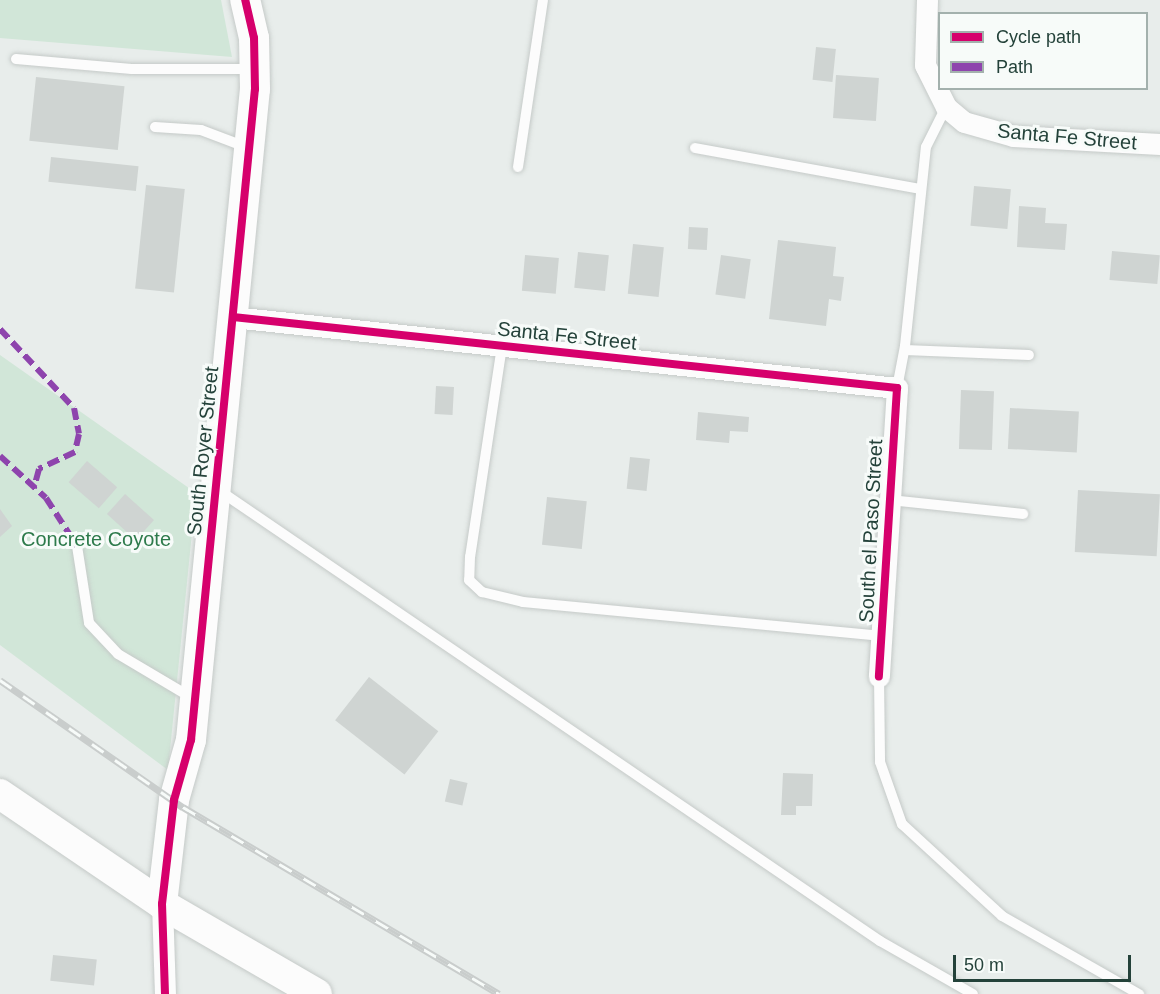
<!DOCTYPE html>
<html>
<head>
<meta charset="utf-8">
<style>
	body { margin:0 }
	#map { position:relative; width:1160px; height:994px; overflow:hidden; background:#e8edeb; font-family:Arial,sans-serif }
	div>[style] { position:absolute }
	.green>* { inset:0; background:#d1e6d8 }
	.building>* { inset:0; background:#cfd4d2; transform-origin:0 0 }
	.roads { filter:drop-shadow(0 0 2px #c5cac8) drop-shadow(0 0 2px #c5cac8) }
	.lane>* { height:10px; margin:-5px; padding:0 5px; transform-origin:5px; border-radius:5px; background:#fcfcfc }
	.street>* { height:21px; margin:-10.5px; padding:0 10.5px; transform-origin:10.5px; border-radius:10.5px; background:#fcfcfc }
	.secondary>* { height:30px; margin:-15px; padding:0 15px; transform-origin:15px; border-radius:15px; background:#fcfcfc }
	.rail>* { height:7px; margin-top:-3.5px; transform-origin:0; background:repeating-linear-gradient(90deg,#f7fbf9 0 14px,#c9cdcc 0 28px); box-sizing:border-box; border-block:2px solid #c9cdcc }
	.quiet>* { height:6px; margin-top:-3px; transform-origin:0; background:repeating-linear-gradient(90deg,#8e44ad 0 12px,transparent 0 18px) }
	.cycleway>* { height:8px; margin:-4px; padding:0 4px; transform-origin:4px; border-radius:4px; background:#d6006c }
	span { translate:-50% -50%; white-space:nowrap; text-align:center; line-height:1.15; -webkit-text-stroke:6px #f7fbf9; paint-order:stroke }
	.street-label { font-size:20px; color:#24423a }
	.park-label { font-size:20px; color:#2d7a4b }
	.legend { position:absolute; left:938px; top:12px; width:210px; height:78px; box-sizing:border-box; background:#f7fbf9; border:2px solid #a3b1ad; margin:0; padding:8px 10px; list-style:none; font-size:18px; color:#24423a }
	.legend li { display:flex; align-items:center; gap:12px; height:30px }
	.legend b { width:30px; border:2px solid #a3b1ad }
	.scale { position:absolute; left:953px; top:955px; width:178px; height:27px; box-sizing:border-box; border:3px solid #24423a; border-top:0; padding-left:8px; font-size:18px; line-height:21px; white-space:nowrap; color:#24423a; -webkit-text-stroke:4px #f7fbf9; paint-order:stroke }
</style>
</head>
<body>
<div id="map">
	<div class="green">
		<div style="clip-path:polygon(0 0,221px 0,232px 57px,0 38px)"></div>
		<div style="clip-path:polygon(0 355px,196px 493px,168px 770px,0 645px)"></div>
	</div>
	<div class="building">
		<div style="left:816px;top:47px;width:20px;height:33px;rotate:6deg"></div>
		<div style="left:836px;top:75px;width:43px;height:43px;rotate:4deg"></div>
		<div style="left:36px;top:77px;width:89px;height:64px;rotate:6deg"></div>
		<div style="left:51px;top:157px;width:88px;height:25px;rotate:6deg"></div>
		<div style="left:146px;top:185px;width:39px;height:104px;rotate:6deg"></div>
		<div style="left:974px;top:186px;width:37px;height:40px;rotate:5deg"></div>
		<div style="clip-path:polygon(1019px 206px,1046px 208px,1045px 223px,1067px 224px,1065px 250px,1017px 247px)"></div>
		<div style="left:689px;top:227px;width:19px;height:22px;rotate:3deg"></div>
		<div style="clip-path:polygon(778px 240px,836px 247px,833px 276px,844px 277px,841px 301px,829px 299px,826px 326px,769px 319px)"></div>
		<div style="left:633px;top:244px;width:31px;height:50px;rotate:6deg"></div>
		<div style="left:1112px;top:251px;width:48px;height:29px;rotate:5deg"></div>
		<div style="left:578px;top:252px;width:31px;height:36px;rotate:6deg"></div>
		<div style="left:525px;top:255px;width:34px;height:36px;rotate:5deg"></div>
		<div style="left:721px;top:255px;width:30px;height:40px;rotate:8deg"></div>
		<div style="left:436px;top:386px;width:18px;height:28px;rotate:3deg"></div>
		<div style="left:961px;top:390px;width:33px;height:59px;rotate:2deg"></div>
		<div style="left:1010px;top:408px;width:69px;height:41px;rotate:3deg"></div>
		<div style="clip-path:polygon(698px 412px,749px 417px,748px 432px,730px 431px,729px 443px,696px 440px)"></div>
		<div style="left:630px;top:457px;width:20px;height:32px;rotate:6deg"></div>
		<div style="left:87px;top:461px;width:40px;height:28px;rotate:41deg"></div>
		<div style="left:1078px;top:490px;width:82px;height:62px;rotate:3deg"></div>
		<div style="left:125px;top:494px;width:39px;height:27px;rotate:42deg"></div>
		<div style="left:547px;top:497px;width:40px;height:48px;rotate:6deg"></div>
		<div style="clip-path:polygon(0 509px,12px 526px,0 537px)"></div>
		<div style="left:369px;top:677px;width:88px;height:55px;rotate:38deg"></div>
		<div style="clip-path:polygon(783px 773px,813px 774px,812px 806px,796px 806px,796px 815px,781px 815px)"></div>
		<div style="left:450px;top:779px;width:18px;height:23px;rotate:13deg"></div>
		<div style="left:53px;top:955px;width:44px;height:26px;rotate:6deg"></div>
	</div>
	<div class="roads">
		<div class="lane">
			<div style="left:16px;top:59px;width:116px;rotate:4.9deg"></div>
			<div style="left:132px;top:69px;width:119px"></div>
			<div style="left:155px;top:127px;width:46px;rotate:3.7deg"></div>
			<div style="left:201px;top:130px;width:48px;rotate:20.7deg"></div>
			<div style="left:695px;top:148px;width:229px;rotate:10.3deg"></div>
			<div style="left:518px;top:167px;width:169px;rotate:-81.5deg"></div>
			<div style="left:502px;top:346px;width:213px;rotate:98.6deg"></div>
			<div style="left:470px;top:557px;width:23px;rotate:92deg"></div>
			<div style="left:469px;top:580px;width:18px;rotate:43deg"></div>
			<div style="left:482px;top:592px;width:42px;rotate:13.7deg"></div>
			<div style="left:523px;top:602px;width:361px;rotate:5.4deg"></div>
			<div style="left:905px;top:350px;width:124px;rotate:2.3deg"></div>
			<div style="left:897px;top:388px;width:43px;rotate:-79.2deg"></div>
			<div style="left:905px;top:346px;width:200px;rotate:-84deg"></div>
			<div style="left:926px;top:147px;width:45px;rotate:-63.4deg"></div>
			<div style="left:220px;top:491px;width:799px;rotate:34.29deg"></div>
			<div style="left:880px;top:941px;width:107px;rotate:29.7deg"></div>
			<div style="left:890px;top:500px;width:134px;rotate:6deg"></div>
			<div style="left:77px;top:546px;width:78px;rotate:81.1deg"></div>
			<div style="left:89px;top:623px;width:42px;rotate:46.9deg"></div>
			<div style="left:118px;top:654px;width:86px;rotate:30.7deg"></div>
			<div style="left:879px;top:676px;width:86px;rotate:89.3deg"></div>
			<div style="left:880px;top:762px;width:66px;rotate:70.5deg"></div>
			<div style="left:902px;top:824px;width:136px;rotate:42.6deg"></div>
			<div style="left:1002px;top:916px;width:158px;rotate:29.7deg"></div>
		</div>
		<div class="street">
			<div style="left:927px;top:0;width:65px;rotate:91.8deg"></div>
			<div style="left:925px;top:65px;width:47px;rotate:63.4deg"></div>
			<div style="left:946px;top:107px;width:23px;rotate:40deg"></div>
			<div style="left:964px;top:122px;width:51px;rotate:15.9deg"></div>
			<div style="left:1013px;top:136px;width:147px;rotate:3.1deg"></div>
			<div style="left:233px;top:317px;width:668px;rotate:6.1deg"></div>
			<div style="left:897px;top:388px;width:289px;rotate:93.6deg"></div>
			<div style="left:162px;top:904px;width:90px;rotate:88.1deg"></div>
		</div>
		<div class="secondary">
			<div style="left:0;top:794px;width:196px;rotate:34.2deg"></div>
			<div style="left:162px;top:904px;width:179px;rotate:30.1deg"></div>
			<div style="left:162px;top:904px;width:105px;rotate:-83.4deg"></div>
			<div style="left:174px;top:800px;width:62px;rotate:-74.2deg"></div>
			<div style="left:191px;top:740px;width:654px;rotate:-84.39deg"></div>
			<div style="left:255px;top:89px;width:51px;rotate:-91.1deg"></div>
			<div style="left:254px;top:38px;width:39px;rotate:-103deg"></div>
		</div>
	</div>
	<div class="rail">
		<div style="left:0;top:680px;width:223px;rotate:34.8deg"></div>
		<div style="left:183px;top:807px;width:367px;rotate:30.6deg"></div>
	</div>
	<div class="quiet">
		<div style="left:0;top:329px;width:108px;rotate:46.9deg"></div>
		<div style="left:74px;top:408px;width:26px;rotate:79deg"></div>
		<div style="left:79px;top:434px;width:18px;rotate:103deg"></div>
		<div style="left:75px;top:452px;width:40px;rotate:155deg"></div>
		<div style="left:39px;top:469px;width:20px;rotate:105deg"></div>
		<div style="left:0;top:456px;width:62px;rotate:42.4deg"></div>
		<div style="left:46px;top:498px;width:57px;rotate:57.1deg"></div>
	</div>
	<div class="cycleway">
		<div style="left:233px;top:317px;width:668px;rotate:6.1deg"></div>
		<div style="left:897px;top:388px;width:289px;rotate:93.6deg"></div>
		<div style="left:165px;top:994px;width:90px;rotate:-91.9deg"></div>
		<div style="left:162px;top:904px;width:105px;rotate:-83.4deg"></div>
		<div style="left:174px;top:800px;width:62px;rotate:-74.2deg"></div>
		<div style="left:191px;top:740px;width:654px;rotate:-84.39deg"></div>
		<div style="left:255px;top:89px;width:51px;rotate:-91.1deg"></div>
		<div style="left:254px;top:38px;width:39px;rotate:-103deg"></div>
	</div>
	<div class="street-label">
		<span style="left:1067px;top:137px;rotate:5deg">Santa Fe Street</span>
		<span style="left:567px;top:336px;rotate:6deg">Santa Fe Street</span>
		<span style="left:203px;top:451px;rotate:-84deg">South Royer Street</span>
		<span style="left:871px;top:531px;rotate:-87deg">South el Paso Street</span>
	</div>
	<div class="park-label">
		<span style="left:96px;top:539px">Concrete Coyote</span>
	</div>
	<ul class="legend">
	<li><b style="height:8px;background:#d6006c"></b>Cycle path</li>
	<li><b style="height:8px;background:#8e44ad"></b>Path</li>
	</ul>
	<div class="scale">50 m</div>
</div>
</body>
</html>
